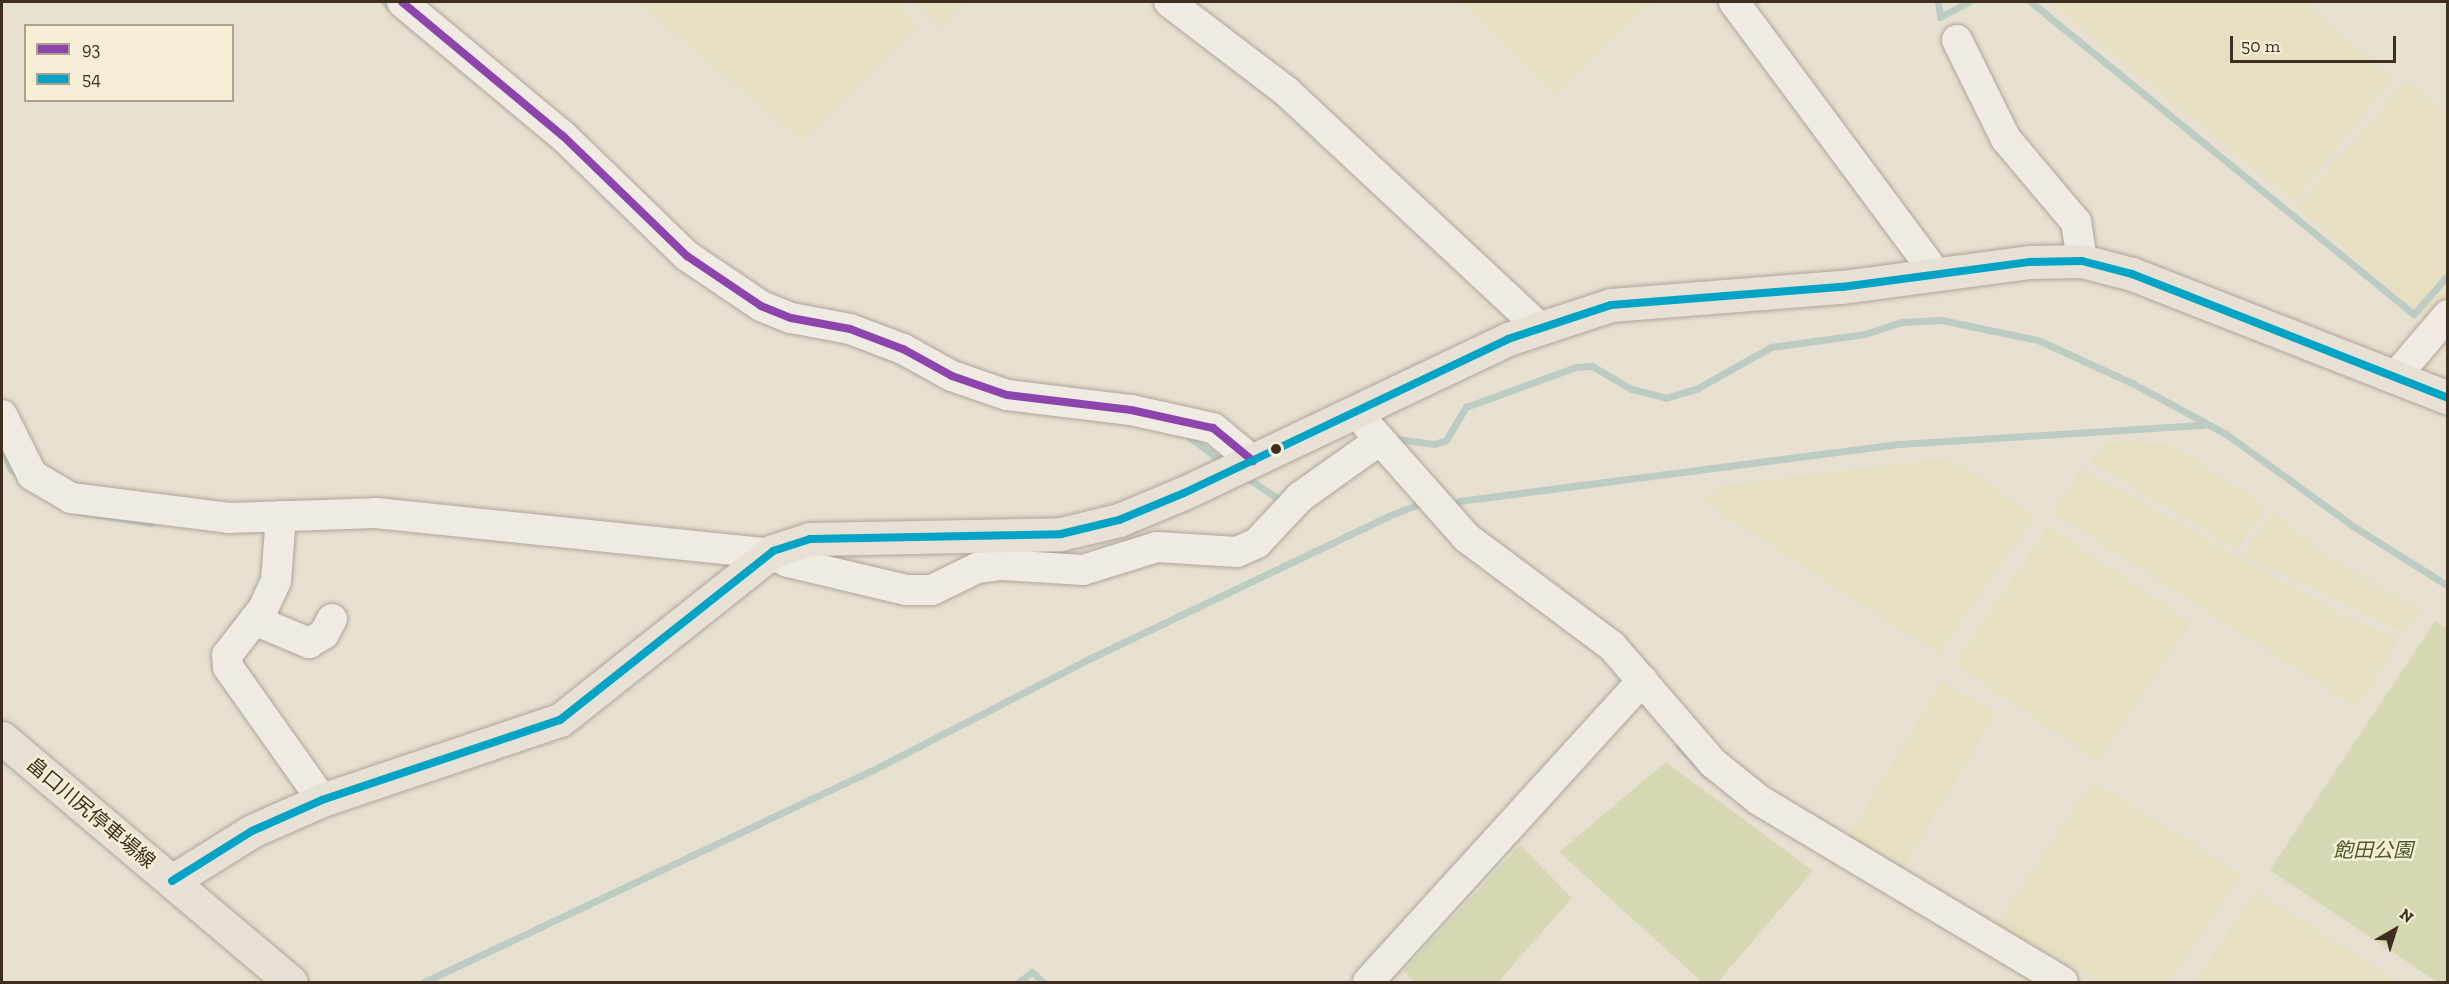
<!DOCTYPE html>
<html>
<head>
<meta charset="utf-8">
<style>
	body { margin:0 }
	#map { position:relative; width:2449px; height:984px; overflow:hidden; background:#e7e0d1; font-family:"Zilla Slab","Noto Sans JP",serif }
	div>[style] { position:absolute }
	.farmland>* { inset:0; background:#e6dfc2; transform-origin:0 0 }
	.green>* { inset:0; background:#d6d7b3 }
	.stream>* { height:7px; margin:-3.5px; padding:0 3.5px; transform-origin:3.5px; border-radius:3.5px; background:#bcccc2 }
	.roads { filter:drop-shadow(0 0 2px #ada599) drop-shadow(0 0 2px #ada599) }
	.minor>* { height:30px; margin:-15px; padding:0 15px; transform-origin:15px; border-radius:15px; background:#efebe3 }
	.major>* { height:33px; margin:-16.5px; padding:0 16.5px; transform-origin:16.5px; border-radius:16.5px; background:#e6e1d4 }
	.bus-1>* { height:8px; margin:-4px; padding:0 4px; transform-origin:4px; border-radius:4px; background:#8e44ad }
	.bus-2>* { height:8px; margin:-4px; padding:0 4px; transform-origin:4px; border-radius:4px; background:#03a3c5 }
	.dots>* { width:16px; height:16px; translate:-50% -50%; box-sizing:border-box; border:3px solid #f7eed8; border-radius:50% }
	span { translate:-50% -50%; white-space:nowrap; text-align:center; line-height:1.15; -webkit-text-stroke:5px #f7eed8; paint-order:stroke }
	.street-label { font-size:20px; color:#3d2e20 }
	.park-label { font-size:20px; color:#4d5a26; font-style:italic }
	.frame { position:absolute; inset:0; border:3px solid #3d2e20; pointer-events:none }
	.legend { position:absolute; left:24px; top:24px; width:210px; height:78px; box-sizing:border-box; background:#f7eed8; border:2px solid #ada18e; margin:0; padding:8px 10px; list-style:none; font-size:18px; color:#3d2e20 }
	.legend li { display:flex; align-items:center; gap:12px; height:30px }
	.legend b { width:30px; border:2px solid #ada18e }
	.north { position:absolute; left:2365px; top:900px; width:60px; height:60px; -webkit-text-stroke:4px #f7eed8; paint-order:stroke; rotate:39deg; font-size:16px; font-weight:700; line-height:24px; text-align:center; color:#3d2e20 }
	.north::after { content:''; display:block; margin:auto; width:21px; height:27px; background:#3d2e20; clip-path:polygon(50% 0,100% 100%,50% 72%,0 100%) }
	.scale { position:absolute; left:2230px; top:36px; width:166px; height:27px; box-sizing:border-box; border:3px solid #3d2e20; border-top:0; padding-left:8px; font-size:18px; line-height:21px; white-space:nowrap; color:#3d2e20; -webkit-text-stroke:4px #f7eed8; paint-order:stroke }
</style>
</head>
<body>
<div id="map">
	<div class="farmland">
		<div style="clip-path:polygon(637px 2px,896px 2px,918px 25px,801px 141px)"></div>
		<div style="clip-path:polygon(916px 2px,963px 2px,942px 29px)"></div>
		<div style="clip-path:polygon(1460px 2px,1652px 2px,1555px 95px)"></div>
		<div style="clip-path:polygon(2050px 2px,2304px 2px,2393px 79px,2294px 201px)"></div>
		<div style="clip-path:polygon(2407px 80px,2447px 114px,2447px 301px,2429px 323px,2297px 206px)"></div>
		<div style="clip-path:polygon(2136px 442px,2174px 446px,2266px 506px,2238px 549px,2090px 462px,2104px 444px)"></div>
		<div style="clip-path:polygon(1931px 460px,1958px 462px,2035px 517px,1938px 654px,1704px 502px,1720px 486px)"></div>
		<div style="clip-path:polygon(2081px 468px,2347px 618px,2400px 639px,2357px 707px,2053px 513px)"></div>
		<div style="clip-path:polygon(2273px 512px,2337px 564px,2422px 607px,2406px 633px,2243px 555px)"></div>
		<div style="left:2048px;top:526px;width:173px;height:167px;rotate:34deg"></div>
		<div style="left:1942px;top:681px;width:63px;height:188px;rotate:31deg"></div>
		<div style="clip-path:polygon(2092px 781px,2242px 874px,2169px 982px,2104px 982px,1996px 925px)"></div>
		<div style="clip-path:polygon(2256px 891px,2399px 982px,2194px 982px)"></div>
	</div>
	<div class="green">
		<div style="clip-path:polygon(2435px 621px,2448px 629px,2447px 982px,2437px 982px,2270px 870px)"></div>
		<div style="clip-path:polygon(1666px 762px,1813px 871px,1718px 982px,1702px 982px,1559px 852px)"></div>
		<div style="clip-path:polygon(1520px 845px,1572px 898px,1498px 982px,1415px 982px,1403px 971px)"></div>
	</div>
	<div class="stream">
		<div style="left:384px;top:2px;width:12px;rotate:42deg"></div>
		<div style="left:1938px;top:2px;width:15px;rotate:82deg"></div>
		<div style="left:1940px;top:17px;width:32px;rotate:-28deg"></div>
		<div style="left:2031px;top:2px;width:494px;rotate:39.2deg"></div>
		<div style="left:2414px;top:314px;width:52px;rotate:-48.9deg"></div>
		<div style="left:1188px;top:436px;width:46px;rotate:37.1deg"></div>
		<div style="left:1393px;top:442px;width:6px;rotate:-31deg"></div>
		<div style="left:1398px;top:439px;width:37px;rotate:8deg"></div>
		<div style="left:1435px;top:444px;width:12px;rotate:-20deg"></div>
		<div style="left:1446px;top:440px;width:39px;rotate:-59deg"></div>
		<div style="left:1466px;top:407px;width:117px;rotate:-20deg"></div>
		<div style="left:1576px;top:367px;width:16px;rotate:-4deg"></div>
		<div style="left:1592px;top:366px;width:45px;rotate:30.5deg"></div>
		<div style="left:1631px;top:389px;width:36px;rotate:14deg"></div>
		<div style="left:1666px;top:398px;width:34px;rotate:-17deg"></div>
		<div style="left:1698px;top:388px;width:84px;rotate:-29.3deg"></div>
		<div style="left:1771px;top:347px;width:95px;rotate:-7.9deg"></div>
		<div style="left:1865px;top:334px;width:39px;rotate:-18deg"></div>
		<div style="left:1902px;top:322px;width:39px;rotate:-3deg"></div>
		<div style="left:1941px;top:320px;width:99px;rotate:11.7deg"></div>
		<div style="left:2038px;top:340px;width:106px;rotate:24.6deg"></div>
		<div style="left:2134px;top:384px;width:105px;rotate:28.5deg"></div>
		<div style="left:2226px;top:434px;width:160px;rotate:35.9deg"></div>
		<div style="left:2356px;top:528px;width:109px;rotate:32.2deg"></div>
		<div style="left:2px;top:448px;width:23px;rotate:67deg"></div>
		<div style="left:11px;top:469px;width:11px;rotate:34deg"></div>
		<div style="left:1244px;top:476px;width:49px;rotate:33.4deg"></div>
		<div style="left:1459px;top:501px;width:445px;rotate:-7.4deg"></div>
		<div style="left:1900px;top:444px;width:305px;rotate:-3.6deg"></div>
		<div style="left:80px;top:512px;width:72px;rotate:8.8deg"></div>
		<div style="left:1679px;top:746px;width:40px;rotate:47deg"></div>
		<div style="left:424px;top:982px;width:494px;rotate:-25.3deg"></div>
		<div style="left:871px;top:771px;width:250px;rotate:-27.2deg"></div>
		<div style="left:1093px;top:657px;width:327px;rotate:-25.5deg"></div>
		<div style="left:1388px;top:516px;width:40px;rotate:-21deg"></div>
		<div style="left:1019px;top:982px;width:16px;rotate:-38deg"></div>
		<div style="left:1032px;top:972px;width:15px;rotate:42deg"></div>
	</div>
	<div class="roads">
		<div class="minor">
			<div style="left:402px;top:2px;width:209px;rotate:39.8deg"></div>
			<div style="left:563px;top:136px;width:173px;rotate:44.1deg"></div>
			<div style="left:687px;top:256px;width:89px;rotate:34deg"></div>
			<div style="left:761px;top:306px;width:32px;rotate:22deg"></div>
			<div style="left:791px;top:318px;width:60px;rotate:10.6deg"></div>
			<div style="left:850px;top:329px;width:57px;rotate:20.7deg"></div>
			<div style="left:903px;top:349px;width:56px;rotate:28.9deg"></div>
			<div style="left:952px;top:376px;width:58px;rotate:19.1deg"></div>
			<div style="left:1007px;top:395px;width:125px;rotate:6.9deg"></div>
			<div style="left:1131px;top:410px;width:84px;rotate:12.4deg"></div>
			<div style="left:1213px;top:428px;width:52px;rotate:39.5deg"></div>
			<div style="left:1169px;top:2px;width:148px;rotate:37.3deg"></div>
			<div style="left:1287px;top:92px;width:345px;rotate:43deg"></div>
			<div style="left:1734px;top:2px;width:339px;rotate:53.4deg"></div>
			<div style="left:1957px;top:40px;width:110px;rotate:63.7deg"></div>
			<div style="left:2006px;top:139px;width:109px;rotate:49.9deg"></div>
			<div style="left:2076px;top:222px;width:39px;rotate:81deg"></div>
			<div style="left:2394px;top:378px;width:83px;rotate:-49.4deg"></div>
			<div style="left:2px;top:415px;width:67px;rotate:63.4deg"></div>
			<div style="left:32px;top:475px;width:45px;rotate:30.5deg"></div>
			<div style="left:71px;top:498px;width:159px;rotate:7.2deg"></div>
			<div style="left:229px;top:518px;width:147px;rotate:-1.9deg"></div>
			<div style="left:376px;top:513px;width:396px;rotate:5.9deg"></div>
			<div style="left:770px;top:554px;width:20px;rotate:24deg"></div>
			<div style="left:788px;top:562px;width:121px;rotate:13.3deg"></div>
			<div style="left:906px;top:590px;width:26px"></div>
			<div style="left:932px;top:590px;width:50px;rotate:-26.1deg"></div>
			<div style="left:977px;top:568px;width:25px;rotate:-7deg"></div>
			<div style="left:1002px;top:565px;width:81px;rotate:3.5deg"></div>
			<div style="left:1083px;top:570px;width:77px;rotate:-17.3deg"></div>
			<div style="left:1157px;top:547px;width:80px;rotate:3.6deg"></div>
			<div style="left:1237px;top:552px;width:22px;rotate:-24deg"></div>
			<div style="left:1257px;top:543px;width:63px;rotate:-46.9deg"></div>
			<div style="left:1300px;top:497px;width:98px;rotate:-35.5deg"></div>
			<div style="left:1367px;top:425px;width:151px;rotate:48.5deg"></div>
			<div style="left:1467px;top:538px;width:181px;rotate:36.7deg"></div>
			<div style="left:1612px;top:646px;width:155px;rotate:49.2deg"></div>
			<div style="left:1713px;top:763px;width:59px;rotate:38.8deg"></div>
			<div style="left:1759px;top:800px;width:354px;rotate:30.9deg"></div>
			<div style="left:281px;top:516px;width:65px;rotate:94.4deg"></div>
			<div style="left:276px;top:581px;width:31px;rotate:115deg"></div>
			<div style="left:263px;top:609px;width:58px;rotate:128deg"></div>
			<div style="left:227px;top:655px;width:12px;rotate:85deg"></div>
			<div style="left:228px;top:667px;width:163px;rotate:54.7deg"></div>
			<div style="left:254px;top:620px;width:60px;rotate:22.7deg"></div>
			<div style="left:309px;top:643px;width:17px;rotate:-31deg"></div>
			<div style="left:324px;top:634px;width:17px;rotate:-62deg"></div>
			<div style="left:1368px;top:982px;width:408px;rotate:-47.7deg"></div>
		</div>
		<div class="major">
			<div style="left:2px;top:738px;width:378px;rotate:40.2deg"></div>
			<div style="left:172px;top:881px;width:94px;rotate:-32deg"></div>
			<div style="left:252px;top:831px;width:77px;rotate:-23.9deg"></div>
			<div style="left:322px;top:800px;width:251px;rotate:-18.6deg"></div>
			<div style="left:560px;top:720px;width:272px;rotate:-38.4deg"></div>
			<div style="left:773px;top:551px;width:39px;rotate:-18deg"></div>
			<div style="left:810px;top:539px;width:251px;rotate:-1.1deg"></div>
			<div style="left:1061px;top:534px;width:60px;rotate:-13.6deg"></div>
			<div style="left:1119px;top:520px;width:70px;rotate:-22.6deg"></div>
			<div style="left:1184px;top:493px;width:359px;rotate:-25.4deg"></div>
			<div style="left:1508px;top:339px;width:108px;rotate:-18.3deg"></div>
			<div style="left:1611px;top:305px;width:232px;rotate:-4.5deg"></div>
			<div style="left:1842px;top:287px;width:190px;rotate:-7.6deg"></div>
			<div style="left:2030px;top:262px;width:52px;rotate:-1.1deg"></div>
			<div style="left:2082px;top:261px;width:52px;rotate:14.6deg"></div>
			<div style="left:2132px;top:274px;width:339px;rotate:21.4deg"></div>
		</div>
	</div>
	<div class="bus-1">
		<div style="left:402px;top:2px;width:209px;rotate:39.8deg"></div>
		<div style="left:563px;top:136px;width:173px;rotate:44.1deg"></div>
		<div style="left:687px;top:256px;width:89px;rotate:34deg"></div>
		<div style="left:761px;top:306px;width:32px;rotate:22deg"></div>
		<div style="left:791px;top:318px;width:60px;rotate:10.6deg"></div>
		<div style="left:850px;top:329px;width:57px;rotate:20.7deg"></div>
		<div style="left:903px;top:349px;width:56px;rotate:28.9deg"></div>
		<div style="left:952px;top:376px;width:58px;rotate:19.1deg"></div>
		<div style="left:1007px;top:395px;width:125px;rotate:6.9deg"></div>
		<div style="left:1131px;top:410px;width:84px;rotate:12.4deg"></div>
		<div style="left:1213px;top:428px;width:52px;rotate:39.5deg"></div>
	</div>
	<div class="bus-2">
		<div style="left:172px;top:881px;width:94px;rotate:-32deg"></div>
		<div style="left:252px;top:831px;width:77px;rotate:-23.9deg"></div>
		<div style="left:322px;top:800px;width:251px;rotate:-18.6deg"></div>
		<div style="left:560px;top:720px;width:272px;rotate:-38.4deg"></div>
		<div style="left:773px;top:551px;width:39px;rotate:-18deg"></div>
		<div style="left:810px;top:539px;width:251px;rotate:-1.1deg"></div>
		<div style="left:1061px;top:534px;width:60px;rotate:-13.6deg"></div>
		<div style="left:1119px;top:520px;width:70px;rotate:-22.6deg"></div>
		<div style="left:1184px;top:493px;width:359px;rotate:-25.4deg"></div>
		<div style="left:1508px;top:339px;width:108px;rotate:-18.3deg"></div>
		<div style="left:1611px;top:305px;width:232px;rotate:-4.5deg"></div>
		<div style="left:1842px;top:287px;width:190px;rotate:-7.6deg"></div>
		<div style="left:2030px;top:262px;width:52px;rotate:-1.1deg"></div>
		<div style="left:2082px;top:261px;width:52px;rotate:14.6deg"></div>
		<div style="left:2132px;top:274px;width:339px;rotate:21.4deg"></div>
	</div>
	<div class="dots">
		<div style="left:1276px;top:449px;background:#3d2e20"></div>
	</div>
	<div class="street-label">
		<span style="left:91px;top:813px;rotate:40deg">畠口川尻停車場線</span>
	</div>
	<div class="park-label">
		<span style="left:2373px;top:850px">飽田公園</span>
	</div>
	<div class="frame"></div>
	<ul class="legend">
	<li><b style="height:8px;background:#8e44ad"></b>93</li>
	<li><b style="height:8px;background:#03a3c5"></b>54</li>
	</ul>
	<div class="north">N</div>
	<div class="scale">50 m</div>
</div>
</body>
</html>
